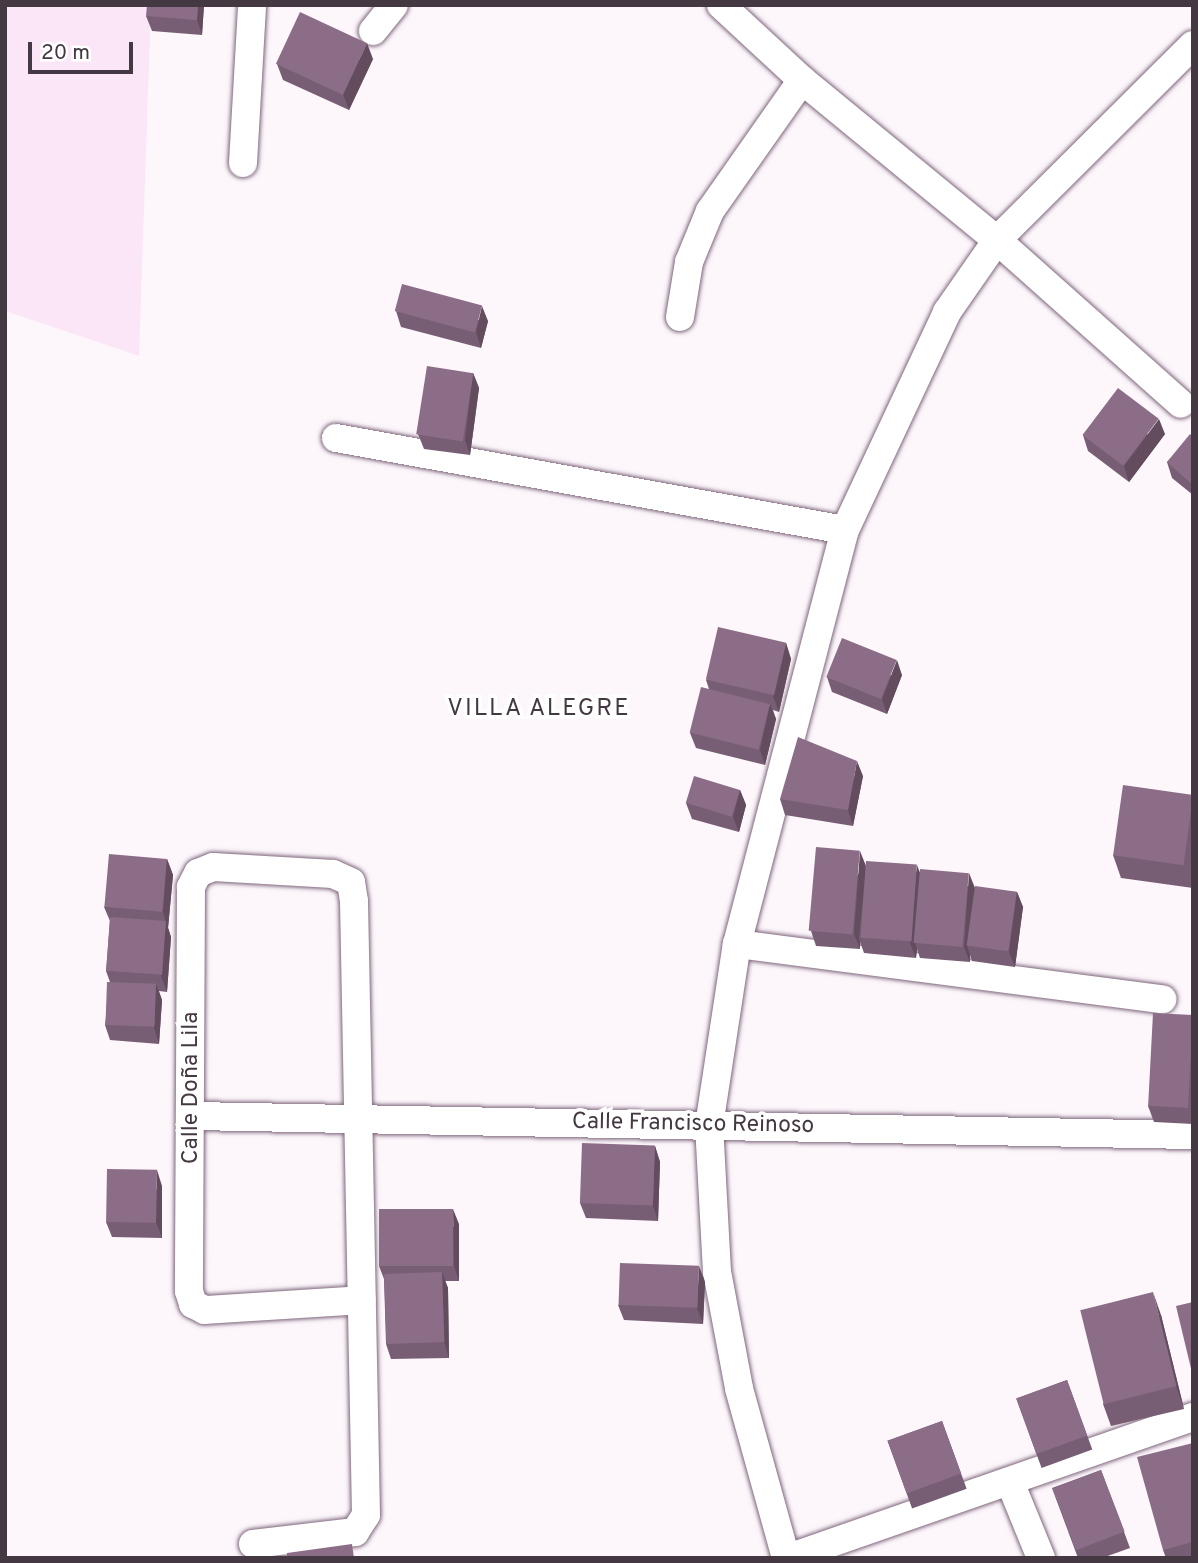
<!DOCTYPE html>
<html>
<head>
<meta charset="utf-8">
<style>
	body { margin:0 }
	#map { position:relative; width:1198px; height:1563px; overflow:hidden; background:#fdf7fc; font-family:Overpass,sans-serif }
	div>[style] { position:absolute }
	.built>* { inset:0; background:#fbe6f8 }
	.roads { filter:drop-shadow(0 0 2px #7f667c) drop-shadow(0 0 2px #7f667c) }
	.minor>* { height:28px; margin:-14px; padding:0 14px; transform-origin:14px; border-radius:14px; background:#fff }
	.wall>* { inset:0; background:#785e74; transform-origin:0 0 }
	.shaded-wall>* { inset:0; background:#624c5e }
	.building>* { inset:0; background:#8c6d87; transform-origin:0 0 }
	span { translate:-50% -50%; white-space:nowrap; text-align:center; line-height:1.15; -webkit-text-stroke:7px #fff; paint-order:stroke }
	.street-label { font-size:23px; color:#443942 }
	.neighbourhood-label { font-size:24px; color:#443942; letter-spacing:2px }
	.frame { position:absolute; inset:0; border:7px solid #443942; pointer-events:none }
	.scale { position:absolute; left:28px; top:42px; width:105px; height:32px; box-sizing:border-box; border:4px solid #443942; border-top:0; padding-left:9px; font-size:21px; line-height:24px; white-space:nowrap; color:#443942; -webkit-text-stroke:5px #fff; paint-order:stroke }
</style>
</head>
<body>
<div id="map">
	<div class="built">
		<div style="clip-path:polygon(5px 5px,151px 5px,139px 356px,5px 311px)"></div>
	</div>
	<div class="roads">
		<div class="minor">
			<div style="left:721px;top:5px;width:110px;rotate:42.8deg"></div>
			<div style="left:802px;top:80px;width:252px;rotate:39.4deg"></div>
			<div style="left:997px;top:240px;width:246px;rotate:41.7deg"></div>
			<div style="left:373px;top:31px;width:33px;rotate:-51deg"></div>
			<div style="left:243px;top:163px;width:158px;rotate:-86.7deg"></div>
			<div style="left:680px;top:317px;width:56px;rotate:-80.7deg"></div>
			<div style="left:689px;top:262px;width:55px;rotate:-67.6deg"></div>
			<div style="left:710px;top:211px;width:160px;rotate:-54.9deg"></div>
			<div style="left:336px;top:438px;width:517px;rotate:10.25deg"></div>
			<div style="left:737px;top:944px;width:429px;rotate:7.4deg"></div>
			<div style="left:193px;top:1116px;width:1000px;rotate:1.09deg"></div>
			<div style="left:1010px;top:1482px;width:82px;rotate:67.8deg"></div>
			<div style="left:253px;top:1544px;width:103px;rotate:-6.7deg"></div>
			<div style="left:355px;top:1532px;width:20px;rotate:-57deg"></div>
			<div style="left:366px;top:1515px;width:614px;rotate:-91.12deg"></div>
			<div style="left:354px;top:901px;width:19px;rotate:-99deg"></div>
			<div style="left:351px;top:882px;width:20px;rotate:-156deg"></div>
			<div style="left:333px;top:874px;width:120px;rotate:-176.7deg"></div>
			<div style="left:213px;top:867px;width:16px;rotate:158deg"></div>
			<div style="left:198px;top:873px;width:16px;rotate:117deg"></div>
			<div style="left:191px;top:887px;width:404px;rotate:90.3deg"></div>
			<div style="left:189px;top:1291px;width:14px;rotate:73deg"></div>
			<div style="left:193px;top:1304px;width:13px;rotate:27deg"></div>
			<div style="left:205px;top:1310px;width:157px;rotate:-3.6deg"></div>
			<div style="left:786px;top:1558px;width:176px;rotate:-105.5deg"></div>
			<div style="left:739px;top:1388px;width:118px;rotate:-100.7deg"></div>
			<div style="left:717px;top:1272px;width:146px;rotate:-93.1deg"></div>
			<div style="left:709px;top:1126px;width:184px;rotate:-81.3deg"></div>
			<div style="left:737px;top:944px;width:428px;rotate:-75.4deg"></div>
			<div style="left:845px;top:530px;width:241px;rotate:-64.9deg"></div>
			<div style="left:947px;top:312px;width:88px;rotate:-55.2deg"></div>
			<div style="left:997px;top:240px;width:276px;rotate:-44.9deg"></div>
			<div style="left:788px;top:1558px;width:429px;rotate:-19.2deg"></div>
		</div>
	</div>
	<div class="wall">
		<div style="clip-path:polygon(204px 5px,202px 35px,152px 31px,146px 16px)"></div>
		<div style="clip-path:polygon(373px 59px,349px 110px,283px 80px,277px 64px)"></div>
		<div style="clip-path:polygon(396px 311px,488px 321px,481px 348px,401px 327px)"></div>
		<div style="clip-path:polygon(473px 373px,479px 388px,470px 455px,424px 449px,418px 434px)"></div>
		<div style="clip-path:polygon(1165px 434px,1129px 482px,1088px 451px,1083px 435px)"></div>
		<div style="clip-path:polygon(1193px 437px,1193px 495px,1172px 478px,1167px 462px)"></div>
		<div style="clip-path:polygon(786px 643px,791px 659px,779px 712px,773px 710px,776px 719px,765px 765px,696px 748px,690px 733px,709px 689px,706px 680px)"></div>
		<div style="clip-path:polygon(902px 675px,887px 714px,832px 692px,827px 677px)"></div>
		<div style="clip-path:polygon(863px 776px,853px 826px,785px 815px,780px 799px)"></div>
		<div style="clip-path:polygon(740px 790px,746px 805px,739px 832px,692px 819px,686px 803px)"></div>
		<div style="clip-path:polygon(1193px 795px,1193px 888px,1121px 878px,1113px 855px)"></div>
		<div style="clip-path:polygon(167px 859px,173px 875px,168px 928px,171px 937px,167px 992px,159px 991px,162px 1000px,159px 1044px,110px 1040px,105px 1025px,110px 982px,106px 971px,110px 921px,104px 907px)"></div>
		<div style="clip-path:polygon(865px 866px,920px 872px,974px 888px,1017px 892px,1023px 907px,1015px 967px,972px 961px,970px 955px,970px 962px,920px 958px,917px 949px,916px 958px,864px 953px,860px 942px,860px 949px,816px 946px,811px 931px)"></div>
		<div style="clip-path:polygon(1193px 1015px,1193px 1124px,1154px 1122px,1148px 1106px)"></div>
		<div style="clip-path:polygon(655px 1146px,660px 1162px,658px 1221px,586px 1218px,580px 1203px)"></div>
		<div style="clip-path:polygon(162px 1186px,162px 1238px,112px 1237px,106px 1222px)"></div>
		<div style="clip-path:polygon(459px 1224px,459px 1281px,445px 1281px,448px 1288px,449px 1358px,391px 1359px,386px 1344px,384px 1279px,379px 1266px)"></div>
		<div style="clip-path:polygon(705px 1282px,703px 1324px,624px 1320px,618px 1305px)"></div>
		<div style="clip-path:polygon(1161px 1315px,1184px 1409px,1111px 1426px,1103px 1404px)"></div>
		<div style="left:1067px;top:1380px;width:74px;height:54px;rotate:70deg"></div>
		<div style="left:942px;top:1421px;width:72px;height:58px;rotate:70deg"></div>
		<div style="clip-path:polygon(1193px 1443px,1193px 1558px,1166px 1558px,1163px 1550px)"></div>
		<div style="clip-path:polygon(1101px 1470px,1130px 1548px,1102px 1558px,1078px 1558px,1052px 1488px)"></div>
	</div>
	<div class="shaded-wall">
		<div style="clip-path:polygon(198px 5px,204px 5px,202px 35px,197px 20px)"></div>
		<div style="clip-path:polygon(367px 43px,373px 59px,349px 110px,343px 94px)"></div>
		<div style="clip-path:polygon(482px 306px,488px 321px,481px 348px,476px 332px)"></div>
		<div style="clip-path:polygon(473px 373px,479px 388px,470px 455px,465px 440px)"></div>
		<div style="clip-path:polygon(1159px 419px,1165px 434px,1129px 482px,1124px 466px)"></div>
		<div style="clip-path:polygon(786px 643px,791px 659px,779px 712px,773px 696px)"></div>
		<div style="clip-path:polygon(897px 660px,902px 675px,887px 714px,882px 699px)"></div>
		<div style="clip-path:polygon(770px 704px,776px 719px,765px 765px,760px 750px)"></div>
		<div style="clip-path:polygon(857px 761px,863px 776px,853px 826px,848px 810px)"></div>
		<div style="clip-path:polygon(740px 790px,746px 805px,739px 832px,733px 817px)"></div>
		<div style="clip-path:polygon(860px 851px,866px 866px,859px 938px,860px 942px,860px 949px,854px 934px)"></div>
		<div style="clip-path:polygon(167px 859px,173px 875px,168px 928px,163px 912px)"></div>
		<div style="clip-path:polygon(917px 865px,923px 881px,915px 943px,917px 949px,916px 958px,910px 943px)"></div>
		<div style="clip-path:polygon(969px 873px,975px 888px,967px 945px,970px 955px,970px 962px,964px 947px)"></div>
		<div style="clip-path:polygon(1017px 892px,1023px 907px,1015px 967px,1009px 952px)"></div>
		<div style="clip-path:polygon(166px 921px,171px 937px,167px 992px,161px 976px)"></div>
		<div style="clip-path:polygon(156px 984px,162px 1000px,159px 1044px,154px 1028px)"></div>
		<div style="clip-path:polygon(655px 1146px,660px 1162px,658px 1221px,653px 1206px)"></div>
		<div style="clip-path:polygon(157px 1170px,162px 1186px,162px 1238px,156px 1222px)"></div>
		<div style="clip-path:polygon(453px 1209px,459px 1224px,459px 1281px,454px 1266px)"></div>
		<div style="clip-path:polygon(699px 1266px,705px 1282px,703px 1324px,697px 1308px)"></div>
		<div style="clip-path:polygon(442px 1272px,448px 1288px,449px 1358px,444px 1342px)"></div>
		<div style="clip-path:polygon(1153px 1292px,1161px 1315px,1184px 1409px,1176px 1386px)"></div>
	</div>
	<div class="building">
		<div style="clip-path:polygon(147px 5px,198px 5px,197px 20px,146px 16px)"></div>
		<div style="left:300px;top:12px;width:74px;height:57px;rotate:25deg"></div>
		<div style="left:402px;top:284px;width:83px;height:28px;rotate:15deg"></div>
		<div style="left:427px;top:366px;width:47px;height:69px;rotate:9deg"></div>
		<div style="left:1118px;top:388px;width:51px;height:59px;rotate:37deg"></div>
		<div style="clip-path:polygon(1190px 434px,1193px 437px,1193px 485px,1167px 462px)"></div>
		<div style="left:718px;top:627px;width:70px;height:54px;rotate:13deg"></div>
		<div style="left:842px;top:638px;width:59px;height:42px;rotate:22deg"></div>
		<div style="left:701px;top:687px;width:71px;height:47px;rotate:14deg"></div>
		<div style="clip-path:polygon(798px 737px,857px 761px,848px 810px,780px 799px)"></div>
		<div style="left:694px;top:776px;width:48px;height:28px;rotate:17deg"></div>
		<div style="left:1123px;top:785px;width:71px;height:71px;rotate:8deg"></div>
		<div style="left:816px;top:847px;width:44px;height:84px;rotate:5deg"></div>
		<div style="left:109px;top:854px;width:58px;height:53px;rotate:5deg"></div>
		<div style="left:866px;top:861px;width:51px;height:77px;rotate:4deg"></div>
		<div style="left:920px;top:869px;width:49px;height:74px;rotate:5deg"></div>
		<div style="left:975px;top:886px;width:42px;height:60px;rotate:8deg"></div>
		<div style="left:110px;top:917px;width:56px;height:54px;rotate:4deg"></div>
		<div style="left:107px;top:982px;width:49px;height:43px;rotate:2deg"></div>
		<div style="left:1153px;top:1013px;width:40px;height:93px;rotate:3deg"></div>
		<div style="left:582px;top:1143px;width:73px;height:60px;rotate:2deg"></div>
		<div style="left:107px;top:1169px;width:50px;height:53px;rotate:1deg"></div>
		<div style="left:379px;top:1209px;width:74px;height:57px"></div>
		<div style="left:620px;top:1263px;width:79px;height:42px;rotate:2deg"></div>
		<div style="left:442px;top:1272px;width:70px;height:58px;rotate:88deg"></div>
		<div style="left:1153px;top:1292px;width:97px;height:75px;rotate:76deg"></div>
		<div style="clip-path:polygon(1193px 1302px,1193px 1377px,1176px 1306px)"></div>
		<div style="left:1067px;top:1380px;width:59px;height:54px;rotate:70deg"></div>
		<div style="left:942px;top:1421px;width:56px;height:58px;rotate:70deg"></div>
		<div style="clip-path:polygon(1193px 1443px,1193px 1542px,1163px 1550px,1137px 1457px)"></div>
		<div style="left:1101px;top:1470px;width:66px;height:52px;rotate:69deg"></div>
		<div style="clip-path:polygon(352px 1544px,354px 1558px,287px 1558px,287px 1553px)"></div>
	</div>
	<div class="street-label">
		<span style="left:192px;top:1088px;rotate:-90deg">Calle Doña Lila</span>
		<span style="left:693px;top:1125px;rotate:1deg">Calle Francisco Reinoso</span>
	</div>
	<div class="neighbourhood-label">
		<span style="left:539px;top:710px">VILLA ALEGRE</span>
	</div>
	<div class="frame"></div>
	<div class="scale">20 m</div>
</div>
</body>
</html>
